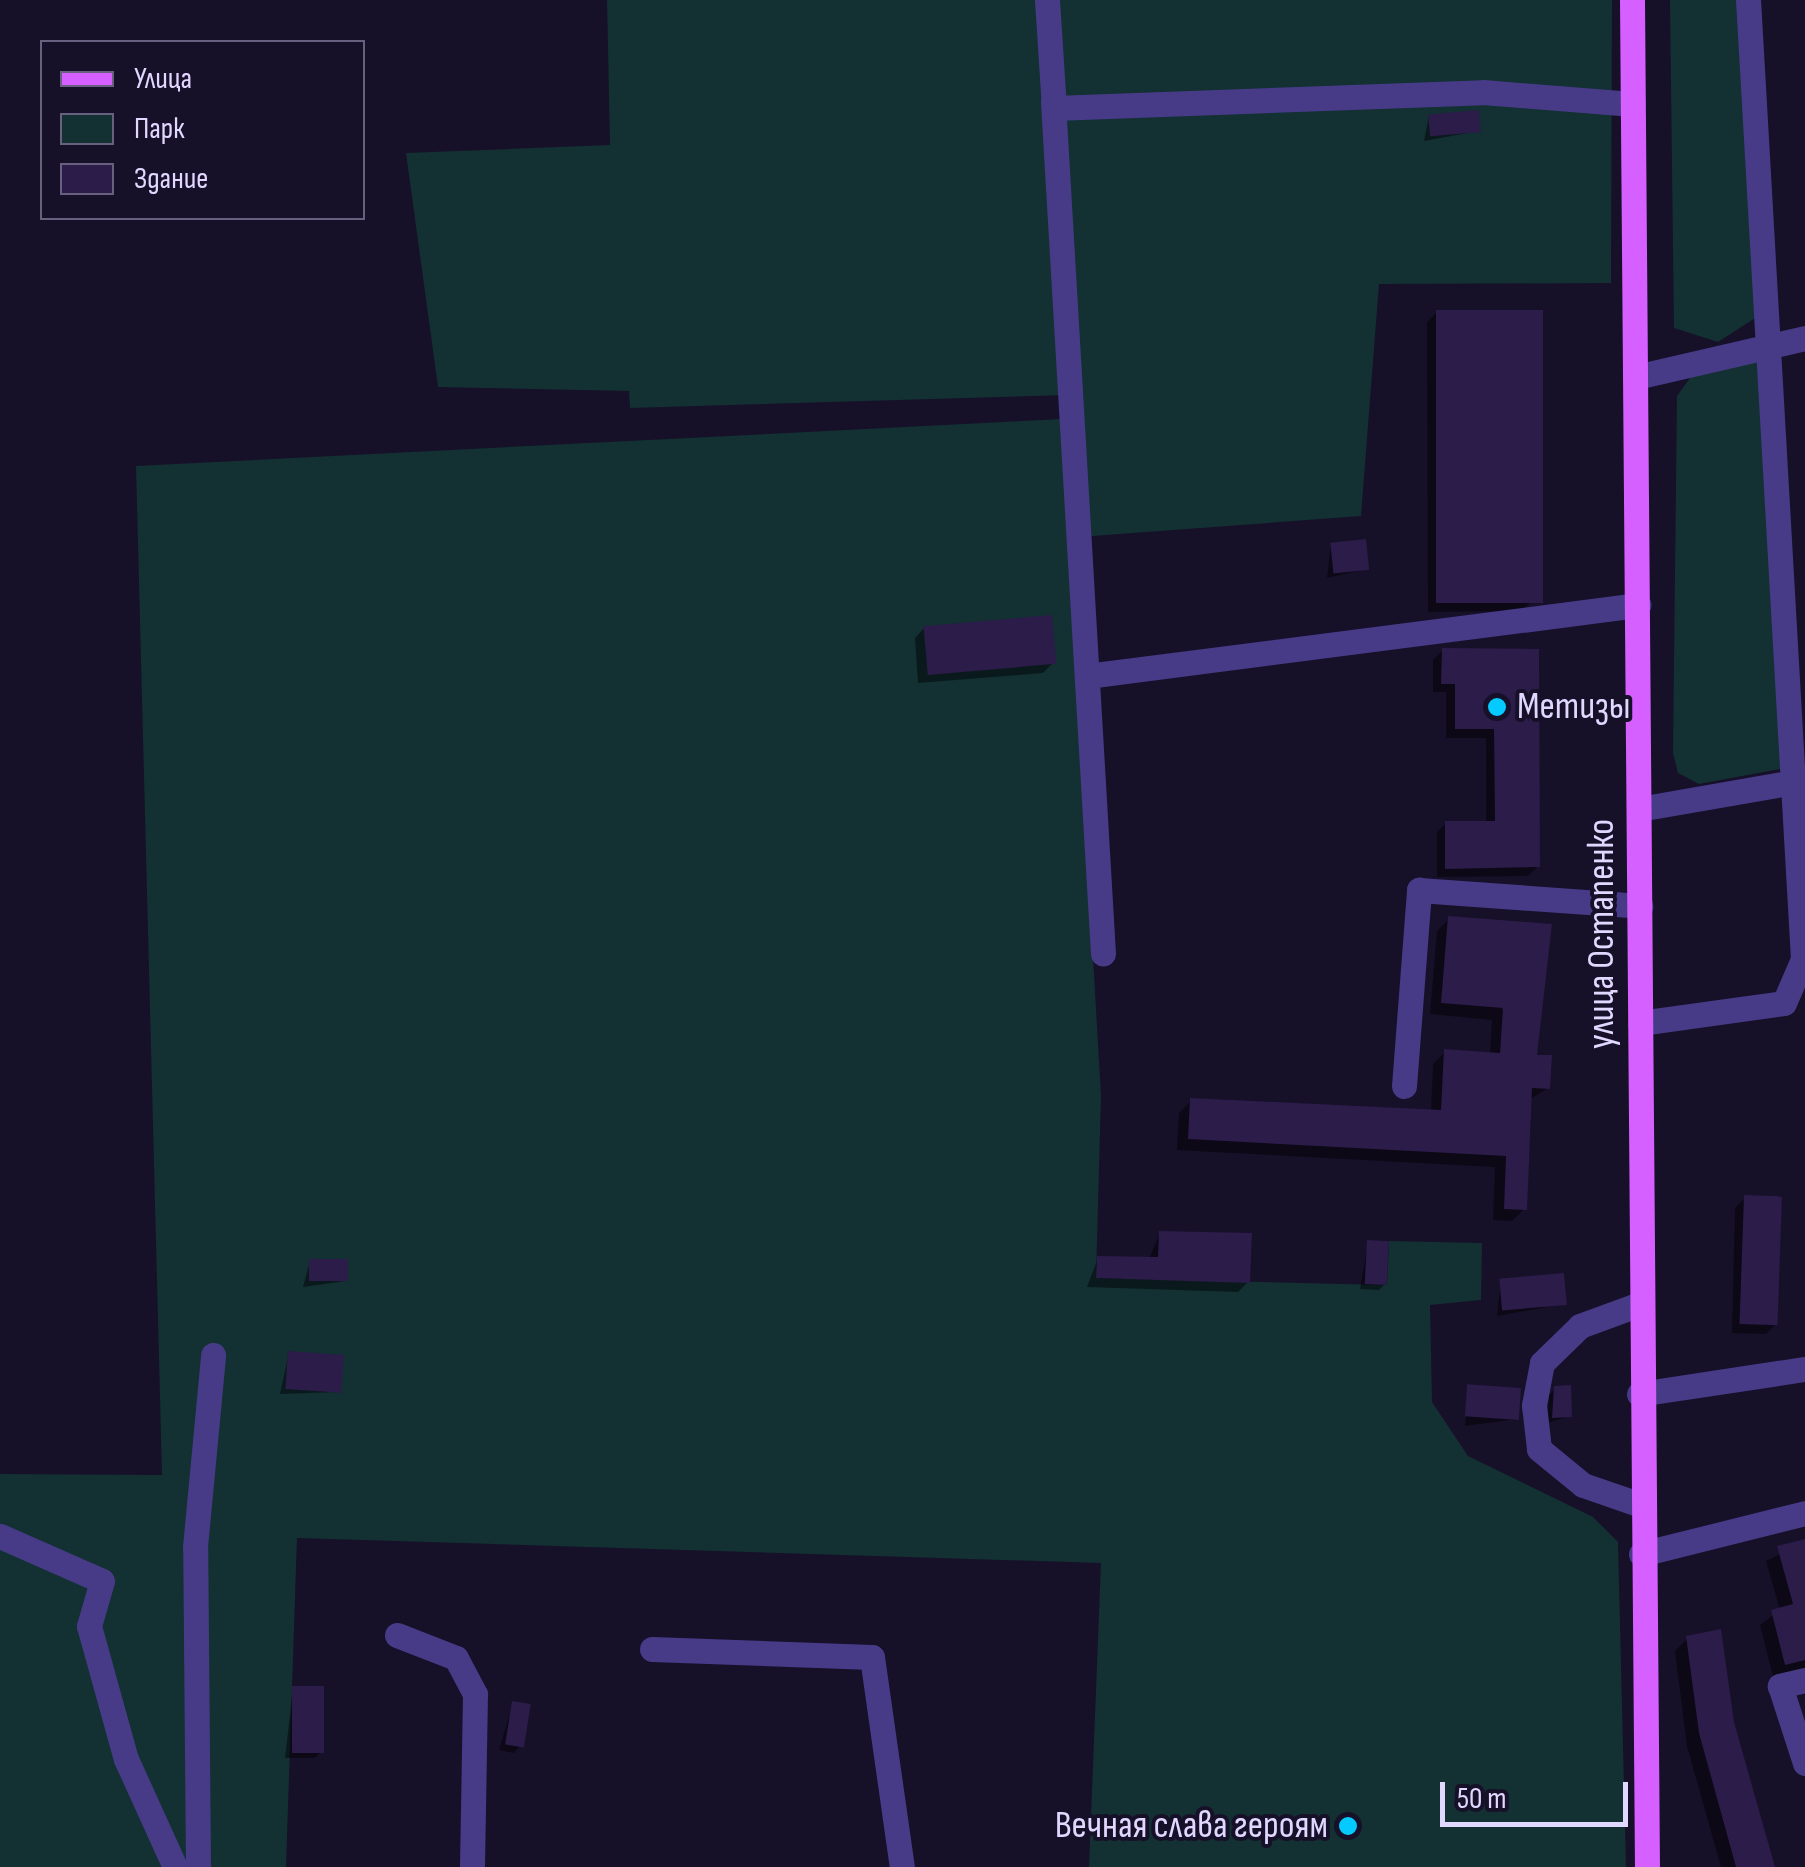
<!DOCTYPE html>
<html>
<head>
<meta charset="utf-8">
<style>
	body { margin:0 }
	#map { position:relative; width:1805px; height:1867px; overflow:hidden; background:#171029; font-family:"Sofia Sans Condensed",sans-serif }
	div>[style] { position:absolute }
	.green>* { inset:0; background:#133033 }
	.shadow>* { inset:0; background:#0007 }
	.building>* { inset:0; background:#2b1c4a; transform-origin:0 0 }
	.minor>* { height:25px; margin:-12.5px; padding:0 12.5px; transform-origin:12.5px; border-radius:12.5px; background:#473b88 }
	.major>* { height:25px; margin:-12.5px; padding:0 12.5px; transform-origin:12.5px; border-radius:12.5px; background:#d55fff }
	.dots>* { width:28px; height:28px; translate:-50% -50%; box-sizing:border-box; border:5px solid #171029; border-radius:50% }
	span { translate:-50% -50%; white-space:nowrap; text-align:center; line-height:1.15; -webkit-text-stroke:8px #171029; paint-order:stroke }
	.poi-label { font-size:38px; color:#e1d8ff }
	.left { translate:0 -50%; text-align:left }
	.right { translate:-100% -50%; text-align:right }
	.street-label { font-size:38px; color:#e1d8ff }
	.legend { position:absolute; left:40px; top:40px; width:325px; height:180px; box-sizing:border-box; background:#171029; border:2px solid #68607f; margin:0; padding:12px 18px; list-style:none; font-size:30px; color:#e1d8ff }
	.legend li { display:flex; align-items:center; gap:20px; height:50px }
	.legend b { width:50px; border:2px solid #68607f }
	.scale { position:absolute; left:1440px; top:1782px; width:188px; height:45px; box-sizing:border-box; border:5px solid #e1d8ff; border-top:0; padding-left:12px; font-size:30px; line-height:35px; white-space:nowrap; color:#e1d8ff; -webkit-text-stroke:8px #171029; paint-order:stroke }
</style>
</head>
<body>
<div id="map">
	<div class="green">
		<div style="clip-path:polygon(607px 0,1612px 0,1611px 283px,1379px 284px,1361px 516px,1079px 537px,1069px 395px,630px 408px,629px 391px,438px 387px,406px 153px,610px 145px)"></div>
		<div style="clip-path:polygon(1670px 0,1748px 0,1763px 313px,1718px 342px,1674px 328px)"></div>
		<div style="clip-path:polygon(1769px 346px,1786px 768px,1699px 784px,1678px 773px,1673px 753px,1677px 396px,1690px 378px)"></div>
		<div style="clip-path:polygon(1062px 419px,1101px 1096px,1096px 1278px,1387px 1285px,1389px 1241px,1482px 1243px,1481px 1300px,1430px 1305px,1432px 1402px,1468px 1456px,1593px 1517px,1618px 1542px,1626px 1867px,1089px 1867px,1101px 1563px,297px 1538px,286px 1867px,0 1867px,0 1474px,162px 1475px,136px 466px)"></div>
	</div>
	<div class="shadow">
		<div style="clip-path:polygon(1429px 116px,1478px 131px,1424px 141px)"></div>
		<div style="clip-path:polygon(1437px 312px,1532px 601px,1522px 611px,1428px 612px,1427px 322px)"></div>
		<div style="clip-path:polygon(1331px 544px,1366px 569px,1327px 578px)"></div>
		<div style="clip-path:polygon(924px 628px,1053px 663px,1043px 673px,918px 683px,915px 638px)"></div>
		<div style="clip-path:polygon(1443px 650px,1536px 651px,1538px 866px,1528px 876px,1437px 877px,1437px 832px,1446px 823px,1486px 823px,1486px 738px,1446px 738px,1446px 692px,1433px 692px,1433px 660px)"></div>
		<div style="clip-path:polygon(1449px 919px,1548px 1088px,1529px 1100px,1524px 1209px,1512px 1221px,1493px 1220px,1495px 1167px,1177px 1150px,1179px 1113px,1191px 1101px,1431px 1112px,1433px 1064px,1445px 1052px,1490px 1055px,1492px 1020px,1430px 1014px,1437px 931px)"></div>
		<div style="clip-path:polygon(1745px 1198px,1776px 1324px,1766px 1334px,1732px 1333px,1735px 1208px)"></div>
		<div style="clip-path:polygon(1160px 1233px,1248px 1282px,1238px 1292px,1087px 1287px,1098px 1258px,1149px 1259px)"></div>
		<div style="clip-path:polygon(1368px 1243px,1385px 1284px,1379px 1290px,1360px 1289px)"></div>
		<div style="clip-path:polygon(310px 1261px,346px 1281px,303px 1287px)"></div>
		<div style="clip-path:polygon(1501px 1281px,1564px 1304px,1497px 1316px)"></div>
		<div style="clip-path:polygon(289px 1353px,338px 1392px,280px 1394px)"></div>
		<div style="clip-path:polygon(1555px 1389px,1570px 1416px,1547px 1423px,1549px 1395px)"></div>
		<div style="clip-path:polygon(1469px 1392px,1517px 1419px,1465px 1426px)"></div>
		<div style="clip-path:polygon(1805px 1542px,1805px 1668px,1773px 1676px,1760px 1625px,1780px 1610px,1766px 1561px)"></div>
		<div style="clip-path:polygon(1688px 1638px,1732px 1723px,1773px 1867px,1721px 1867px,1687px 1746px,1675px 1651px)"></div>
		<div style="clip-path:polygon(293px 1689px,321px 1752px,315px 1758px,285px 1758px)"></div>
		<div style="clip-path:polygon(513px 1703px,520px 1746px,514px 1753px,499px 1750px)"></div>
	</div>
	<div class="building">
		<div style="left:1479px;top:110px;width:22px;height:51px;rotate:85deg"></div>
		<div style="left:1436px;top:310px;width:107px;height:293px"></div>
		<div style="left:1366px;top:539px;width:31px;height:36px;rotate:84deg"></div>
		<div style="left:1052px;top:615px;width:49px;height:129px;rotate:85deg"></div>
		<div style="clip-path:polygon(1442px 648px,1539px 649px,1540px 867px,1445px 869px,1445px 821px,1495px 821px,1494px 729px,1455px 729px,1455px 684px,1441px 684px)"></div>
		<div style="clip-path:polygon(1448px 916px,1552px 924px,1537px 1055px,1552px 1055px,1550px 1089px,1532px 1088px,1527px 1210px,1504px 1209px,1506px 1156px,1188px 1139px,1190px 1098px,1441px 1110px,1444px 1049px,1500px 1053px,1503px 1008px,1441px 1003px)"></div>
		<div style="left:1744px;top:1195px;width:38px;height:129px;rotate:2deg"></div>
		<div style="clip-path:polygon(1159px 1231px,1252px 1233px,1250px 1283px,1096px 1278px,1097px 1256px,1158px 1257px)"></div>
		<div style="left:1367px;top:1240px;width:22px;height:44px;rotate:3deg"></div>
		<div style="left:309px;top:1259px;width:39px;height:22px"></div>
		<div style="left:1564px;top:1273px;width:32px;height:65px;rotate:85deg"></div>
		<div style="left:288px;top:1351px;width:56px;height:38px;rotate:4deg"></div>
		<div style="clip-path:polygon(1571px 1385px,1572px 1417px,1552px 1418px,1554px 1386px)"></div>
		<div style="left:1521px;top:1388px;width:32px;height:54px;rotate:94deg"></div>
		<div style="clip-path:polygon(1805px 1539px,1805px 1660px,1785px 1665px,1771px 1610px,1793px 1604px,1777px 1546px)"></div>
		<div style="clip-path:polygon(1721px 1629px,1734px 1722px,1775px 1867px,1736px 1867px,1699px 1733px,1686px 1636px)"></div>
		<div style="left:292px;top:1686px;width:32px;height:67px"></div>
		<div style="left:512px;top:1701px;width:19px;height:44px;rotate:9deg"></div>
	</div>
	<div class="minor">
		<div style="left:1047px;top:0;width:108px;rotate:86.3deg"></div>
		<div style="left:1054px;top:108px;width:429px;rotate:-2.1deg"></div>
		<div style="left:1483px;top:92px;width:150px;rotate:4.6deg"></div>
		<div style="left:1053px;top:102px;width:853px;rotate:86.64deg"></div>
		<div style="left:1636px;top:377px;width:173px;rotate:-13deg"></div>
		<div style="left:1087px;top:676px;width:556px;rotate:-7.34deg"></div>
		<div style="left:1639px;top:809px;width:169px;rotate:-9.9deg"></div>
		<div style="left:1640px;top:1023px;width:145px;rotate:-7.9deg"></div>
		<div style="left:1784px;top:1003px;width:48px;rotate:-66.6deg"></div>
		<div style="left:1803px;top:959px;width:961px;rotate:-93.28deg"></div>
		<div style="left:1404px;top:1086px;width:197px;rotate:-85.6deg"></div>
		<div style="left:1419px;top:890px;width:222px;rotate:4.1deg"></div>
		<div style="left:1637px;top:1305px;width:61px;rotate:159.8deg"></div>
		<div style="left:1580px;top:1326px;width:53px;rotate:135.8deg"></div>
		<div style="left:1542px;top:1363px;width:43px;rotate:100.8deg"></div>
		<div style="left:1534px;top:1405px;width:44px;rotate:83.5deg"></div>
		<div style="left:1539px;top:1449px;width:57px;rotate:39.3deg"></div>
		<div style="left:1583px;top:1485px;width:61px;rotate:19deg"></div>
		<div style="left:1639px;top:1394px;width:168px;rotate:-8.6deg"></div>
		<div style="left:0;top:1536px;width:111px;rotate:23.8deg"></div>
		<div style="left:102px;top:1581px;width:47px;rotate:106.1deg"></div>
		<div style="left:89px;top:1626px;width:138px;rotate:74.5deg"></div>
		<div style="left:126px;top:1759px;width:119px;rotate:65.6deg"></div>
		<div style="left:1641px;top:1554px;width:169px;rotate:-14deg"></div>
		<div style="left:397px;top:1635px;width:63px;rotate:21.3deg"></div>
		<div style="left:456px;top:1658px;width:41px;rotate:62.2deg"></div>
		<div style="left:475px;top:1694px;width:173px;rotate:91deg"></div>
		<div style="left:652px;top:1649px;width:220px;rotate:2.1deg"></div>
		<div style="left:872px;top:1657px;width:212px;rotate:81.9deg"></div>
		<div style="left:1805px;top:1680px;width:26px;rotate:167deg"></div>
		<div style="left:1780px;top:1686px;width:81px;rotate:72deg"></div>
		<div style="left:198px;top:1867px;width:320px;rotate:-90.5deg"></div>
		<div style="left:195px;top:1547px;width:193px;rotate:-84.6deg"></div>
	</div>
	<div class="major">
		<div style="left:1632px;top:0;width:1867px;rotate:89.54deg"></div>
	</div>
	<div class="dots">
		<div style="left:1497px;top:707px;background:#04caff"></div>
		<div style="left:1348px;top:1826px;background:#04caff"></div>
	</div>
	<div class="poi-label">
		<span class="left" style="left:1517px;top:707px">Метизы</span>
		<span class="right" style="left:1328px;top:1826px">Вечная слава героям</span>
	</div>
	<div class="street-label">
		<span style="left:1602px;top:934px;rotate:-90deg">улица Остапенко</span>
	</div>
	<ul class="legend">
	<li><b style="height:12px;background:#d55fff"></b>Улица</li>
	<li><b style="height:28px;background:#133033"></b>Парк</li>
	<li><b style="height:28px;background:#2b1c4a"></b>Здание</li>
	</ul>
	<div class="scale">50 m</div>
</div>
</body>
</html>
